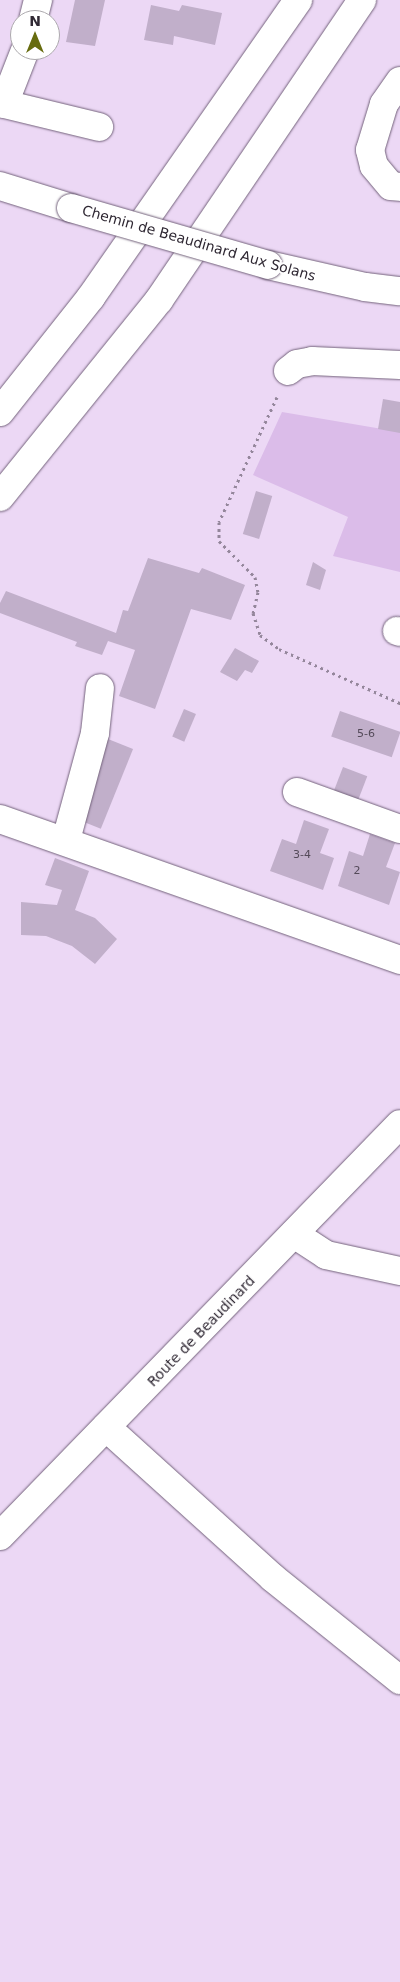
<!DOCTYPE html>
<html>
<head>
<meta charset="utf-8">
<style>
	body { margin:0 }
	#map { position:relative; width:400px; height:1982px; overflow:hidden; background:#ecd8f5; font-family:"DejaVu Sans",sans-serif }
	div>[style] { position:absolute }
	.green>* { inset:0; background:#dbbce9 }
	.building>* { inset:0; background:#c1afca; transform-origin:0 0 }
	.path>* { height:3px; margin-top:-1.5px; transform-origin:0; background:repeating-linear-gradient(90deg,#94869b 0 2.5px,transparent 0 6.5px) }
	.roads { filter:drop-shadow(0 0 1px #73627b) drop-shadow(0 0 1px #73627b) }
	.minor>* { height:28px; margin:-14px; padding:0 14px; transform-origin:14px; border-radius:14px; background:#fff }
	.highway>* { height:28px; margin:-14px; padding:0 14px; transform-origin:14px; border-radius:14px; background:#fff }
	.bridges { filter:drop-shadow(0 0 1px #73627b) drop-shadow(0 0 1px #73627b) }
	.minor-bridge>* { height:28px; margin:-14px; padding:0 14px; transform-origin:14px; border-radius:14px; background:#fff }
	span { translate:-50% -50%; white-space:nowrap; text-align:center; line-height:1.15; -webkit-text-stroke:4px #fff; paint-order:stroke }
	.number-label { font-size:11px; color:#544a59 }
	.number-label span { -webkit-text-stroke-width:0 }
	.street-label { font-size:14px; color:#2f2833 }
	.north { position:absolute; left:10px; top:10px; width:50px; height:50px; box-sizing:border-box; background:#fff; border:1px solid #aca9ad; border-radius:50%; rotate:0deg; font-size:14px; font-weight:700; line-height:20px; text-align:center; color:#2f2833 }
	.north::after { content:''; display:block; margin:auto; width:18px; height:22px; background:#676c0f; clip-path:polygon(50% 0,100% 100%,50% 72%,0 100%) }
</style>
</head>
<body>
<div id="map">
	<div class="green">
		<div style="clip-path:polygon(282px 412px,400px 432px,400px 572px,333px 556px,348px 517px,253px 475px)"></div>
	</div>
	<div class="building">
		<div style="clip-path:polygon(75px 0,105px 0,95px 46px,66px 42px)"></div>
		<div style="clip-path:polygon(151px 5px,179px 11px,182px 5px,222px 13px,215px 45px,174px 36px,173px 45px,144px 40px)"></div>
		<div style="clip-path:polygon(383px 399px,400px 402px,400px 433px,378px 429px)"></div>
		<div style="left:256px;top:491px;width:17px;height:45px;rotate:17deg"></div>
		<div style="clip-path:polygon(148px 558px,199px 573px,202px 568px,245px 585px,231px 620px,191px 609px,155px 709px,119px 696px,135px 650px,108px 641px,102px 655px,75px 646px,77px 642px,0 613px,0 603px,6px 591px,116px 633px,123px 610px,128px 611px)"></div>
		<div style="clip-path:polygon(313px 562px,326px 570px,320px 590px,306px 585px)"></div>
		<div style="clip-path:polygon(235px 648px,259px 661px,252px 673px,245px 670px,237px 681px,220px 672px)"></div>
		<div style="left:184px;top:709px;width:13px;height:30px;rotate:23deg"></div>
		<div style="left:340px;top:711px;width:64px;height:27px;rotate:19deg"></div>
		<div style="left:108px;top:739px;width:27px;height:86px;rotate:22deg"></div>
		<div style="left:343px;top:767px;width:26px;height:27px;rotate:21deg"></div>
		<div style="clip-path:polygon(304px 820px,329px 829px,320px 853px,334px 858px,323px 890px,270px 871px,282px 839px,296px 844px)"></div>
		<div style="clip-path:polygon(370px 834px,395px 843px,386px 867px,400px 872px,389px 905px,338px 886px,349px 851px,363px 856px)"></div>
		<div style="clip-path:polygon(55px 858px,89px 871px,75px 910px,95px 918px,117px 939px,95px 964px,72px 946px,46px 936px,21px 935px,21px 902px,57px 905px,62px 890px,45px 885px)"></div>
	</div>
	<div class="path">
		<div style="left:277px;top:397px;width:138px;rotate:114.9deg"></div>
		<div style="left:219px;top:522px;width:19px;rotate:90deg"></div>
		<div style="left:219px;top:541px;width:51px;rotate:45deg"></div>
		<div style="left:255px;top:577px;width:15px;rotate:79deg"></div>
		<div style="left:258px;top:592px;width:22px;rotate:103deg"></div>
		<div style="left:253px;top:613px;width:23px;rotate:72deg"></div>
		<div style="left:260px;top:635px;width:24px;rotate:36deg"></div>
		<div style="left:279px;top:649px;width:133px;rotate:24.1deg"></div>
	</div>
	<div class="roads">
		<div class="minor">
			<div style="left:33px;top:20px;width:21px;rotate:-76deg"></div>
			<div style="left:400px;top:81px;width:28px;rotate:125deg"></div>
			<div style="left:384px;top:104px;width:48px;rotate:106.9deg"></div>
			<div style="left:370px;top:150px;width:16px;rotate:76deg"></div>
			<div style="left:374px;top:166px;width:26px;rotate:50deg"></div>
			<div style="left:391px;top:186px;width:9px;rotate:6deg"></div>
			<div style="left:0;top:103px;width:102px;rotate:13.6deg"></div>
			<div style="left:4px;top:104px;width:58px;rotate:-68.7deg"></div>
			<div style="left:0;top:186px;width:74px;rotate:17.2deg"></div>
			<div style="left:268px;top:265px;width:99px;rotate:12.8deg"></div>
			<div style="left:365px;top:287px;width:35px;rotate:7deg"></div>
			<div style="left:288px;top:371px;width:11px;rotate:-38deg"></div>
			<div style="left:297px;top:364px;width:15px;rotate:-11deg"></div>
			<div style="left:312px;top:361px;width:88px;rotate:2.6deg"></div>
			<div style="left:397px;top:631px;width:3px;rotate:18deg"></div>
			<div style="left:297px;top:792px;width:109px;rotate:19.8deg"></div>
			<div style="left:0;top:819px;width:424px;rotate:19.4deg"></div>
			<div style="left:66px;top:840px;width:111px;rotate:-74.8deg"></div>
			<div style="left:95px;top:733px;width:45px;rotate:-83.7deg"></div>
			<div style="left:294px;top:1234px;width:38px;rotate:33deg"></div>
			<div style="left:326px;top:1255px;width:76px;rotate:12.2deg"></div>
			<div style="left:106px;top:1427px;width:225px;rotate:42.1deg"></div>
			<div style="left:273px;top:1578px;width:163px;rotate:38.8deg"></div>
			<div style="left:0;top:1536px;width:574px;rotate:-45.85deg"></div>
		</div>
		<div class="highway">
			<div style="left:0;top:412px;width:147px;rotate:-51.6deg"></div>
			<div style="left:91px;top:297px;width:362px;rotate:-55.1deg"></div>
			<div style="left:0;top:497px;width:253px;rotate:-51.1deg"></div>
			<div style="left:159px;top:300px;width:362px;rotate:-55.9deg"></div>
		</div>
	</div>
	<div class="bridges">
		<div class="minor-bridge">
			<div style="left:71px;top:208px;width:205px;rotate:16.1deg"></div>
		</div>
	</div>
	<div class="number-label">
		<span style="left:366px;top:734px">5-6</span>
		<span style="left:302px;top:855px">3-4</span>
		<span style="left:357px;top:871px">2</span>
	</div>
	<div class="street-label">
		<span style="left:199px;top:243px;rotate:16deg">Chemin de Beaudinard Aux Solans</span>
		<span style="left:201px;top:1331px;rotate:-46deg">Route de Beaudinard</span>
	</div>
	<div class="north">N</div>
</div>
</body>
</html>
